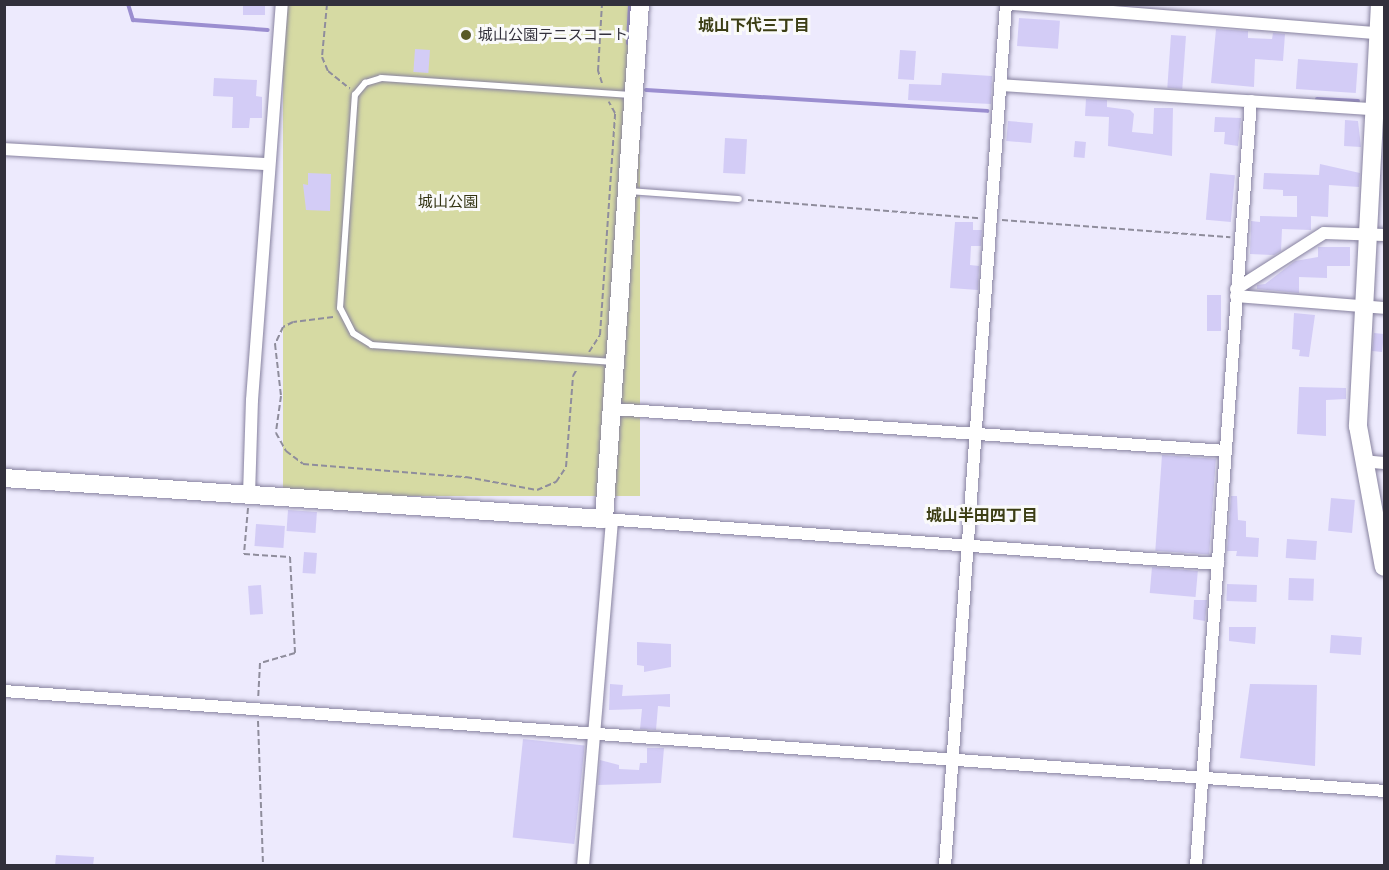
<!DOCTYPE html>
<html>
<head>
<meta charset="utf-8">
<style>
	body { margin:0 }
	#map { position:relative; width:1389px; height:870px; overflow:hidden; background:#edeafd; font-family:Montserrat,"Noto Sans JP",sans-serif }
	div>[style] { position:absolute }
	.green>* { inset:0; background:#d6daa3; transform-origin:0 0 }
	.stream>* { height:4px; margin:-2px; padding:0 2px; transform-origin:2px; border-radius:2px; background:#9b8ed0 }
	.building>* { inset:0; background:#d3ccf6; transform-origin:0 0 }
	.path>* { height:2px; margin-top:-1px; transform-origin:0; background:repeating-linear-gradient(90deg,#8f8d9c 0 6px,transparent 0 9px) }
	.roads { filter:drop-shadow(0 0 2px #87829f) drop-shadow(0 0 2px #87829f) }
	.lane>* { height:6px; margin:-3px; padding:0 3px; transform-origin:3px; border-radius:3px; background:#fff }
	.street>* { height:12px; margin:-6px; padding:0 6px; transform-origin:6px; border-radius:6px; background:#fff }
	.secondary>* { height:18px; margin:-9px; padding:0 9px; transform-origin:9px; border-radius:9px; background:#fff }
	.dots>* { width:16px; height:16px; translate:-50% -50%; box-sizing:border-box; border:3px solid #fafafa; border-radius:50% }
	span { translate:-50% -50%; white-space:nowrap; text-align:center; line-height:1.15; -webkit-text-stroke:6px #fafafa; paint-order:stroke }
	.poi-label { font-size:15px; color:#32303c }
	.left { translate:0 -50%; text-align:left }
	.park-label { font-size:15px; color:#333413 }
	.neighbourhood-label { font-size:16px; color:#3c3e15; font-weight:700 }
	.frame { position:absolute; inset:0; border:6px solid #32303c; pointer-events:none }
</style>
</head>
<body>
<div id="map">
	<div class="green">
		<div style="left:283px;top:5px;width:357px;height:491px"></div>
	</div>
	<div class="stream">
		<div style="left:128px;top:4px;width:17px;rotate:73deg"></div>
		<div style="left:133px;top:20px;width:135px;rotate:4.2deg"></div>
		<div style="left:628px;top:43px;width:39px;rotate:-87deg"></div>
		<div style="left:646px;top:90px;width:342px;rotate:3.5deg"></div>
		<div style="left:1317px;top:99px;width:41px;rotate:2.8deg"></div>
	</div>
	<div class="building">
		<div style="left:243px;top:4px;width:22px;height:11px"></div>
		<div style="left:1019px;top:18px;width:41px;height:28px;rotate:4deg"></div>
		<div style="clip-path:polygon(1216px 29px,1248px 31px,1248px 38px,1272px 39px,1273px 33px,1285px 34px,1283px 61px,1255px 59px,1254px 87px,1211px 83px)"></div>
		<div style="left:1171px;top:35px;width:15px;height:53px;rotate:4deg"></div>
		<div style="left:415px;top:49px;width:15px;height:23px;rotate:4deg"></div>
		<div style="left:900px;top:50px;width:16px;height:29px;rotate:4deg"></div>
		<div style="left:1298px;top:59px;width:60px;height:30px;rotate:4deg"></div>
		<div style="clip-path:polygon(942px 73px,992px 76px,991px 104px,908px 100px,909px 84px,941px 85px)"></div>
		<div style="clip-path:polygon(214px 78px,257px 80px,256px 96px,262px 97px,262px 118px,250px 118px,249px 128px,232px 128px,233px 97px,213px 96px)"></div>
		<div style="clip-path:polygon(1086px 99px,1107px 100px,1107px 107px,1130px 110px,1134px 114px,1132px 132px,1153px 134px,1154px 108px,1173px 108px,1172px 156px,1108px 146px,1109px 117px,1085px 116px)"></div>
		<div style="clip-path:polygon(1215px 117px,1241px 118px,1238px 146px,1224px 144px,1225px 132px,1214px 132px)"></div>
		<div style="clip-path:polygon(1345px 120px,1358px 121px,1361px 147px,1344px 146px)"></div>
		<div style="left:1008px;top:121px;width:25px;height:20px;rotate:5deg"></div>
		<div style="left:725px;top:138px;width:22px;height:35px;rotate:3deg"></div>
		<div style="left:1075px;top:141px;width:11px;height:16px;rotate:5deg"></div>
		<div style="clip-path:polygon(1320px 164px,1360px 173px,1359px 187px,1329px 185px,1328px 217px,1311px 216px,1311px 230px,1282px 229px,1281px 251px,1274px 255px,1250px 254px,1251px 221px,1260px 222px,1260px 216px,1297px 217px,1297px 196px,1283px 196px,1283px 190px,1263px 189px,1264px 173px,1319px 175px)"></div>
		<div style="clip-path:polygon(308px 173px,331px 174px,330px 211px,306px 210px,303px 184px,308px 185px)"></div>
		<div style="left:1210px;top:173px;width:25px;height:47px;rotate:5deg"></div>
		<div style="clip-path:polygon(955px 222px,973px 222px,973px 230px,982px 230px,981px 246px,971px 246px,970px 265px,979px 266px,978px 290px,950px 288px)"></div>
		<div style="clip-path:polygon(1318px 247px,1350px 247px,1350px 266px,1327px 266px,1327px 278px,1299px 277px,1299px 293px,1257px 289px,1257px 285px,1265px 284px,1295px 261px,1318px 257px)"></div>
		<div style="left:1207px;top:295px;width:14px;height:36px"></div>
		<div style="clip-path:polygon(1294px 313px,1315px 315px,1309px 357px,1299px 356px,1300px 350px,1292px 349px)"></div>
		<div style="left:1374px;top:333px;width:10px;height:18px;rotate:6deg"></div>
		<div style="clip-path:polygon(1299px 387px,1346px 388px,1346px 399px,1326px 400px,1326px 436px,1297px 434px)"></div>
		<div style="left:1162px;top:455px;width:54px;height:96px;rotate:4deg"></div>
		<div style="clip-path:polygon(1231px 496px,1237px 496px,1238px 520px,1246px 521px,1246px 537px,1259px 538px,1258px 557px,1236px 556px,1237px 551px,1227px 551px)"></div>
		<div style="left:1331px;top:498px;width:24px;height:33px;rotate:5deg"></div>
		<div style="left:288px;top:510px;width:29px;height:21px;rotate:4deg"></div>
		<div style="left:256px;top:524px;width:29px;height:22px;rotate:4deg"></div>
		<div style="left:1287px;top:539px;width:30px;height:19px;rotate:4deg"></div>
		<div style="left:304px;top:552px;width:13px;height:21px;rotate:4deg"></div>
		<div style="left:1152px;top:567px;width:46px;height:26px;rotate:5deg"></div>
		<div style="left:1289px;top:578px;width:25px;height:22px;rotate:2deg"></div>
		<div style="left:1227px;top:584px;width:30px;height:17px;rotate:2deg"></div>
		<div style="left:261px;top:585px;width:29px;height:13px;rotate:86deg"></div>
		<div style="clip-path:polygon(1194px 600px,1207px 600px,1205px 621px,1193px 619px)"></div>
		<div style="clip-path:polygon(1229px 627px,1256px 627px,1255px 644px,1229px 641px)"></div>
		<div style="left:1331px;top:635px;width:31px;height:18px;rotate:4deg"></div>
		<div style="clip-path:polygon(637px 642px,671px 644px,671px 667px,644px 672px,644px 666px,637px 665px)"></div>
		<div style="clip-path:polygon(610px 684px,623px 685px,622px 696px,670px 694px,670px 707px,658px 706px,656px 730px,640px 729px,642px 709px,609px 710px)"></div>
		<div style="clip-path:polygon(1250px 684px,1317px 685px,1315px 766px,1240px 758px)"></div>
		<div style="left:523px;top:739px;width:62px;height:99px;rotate:6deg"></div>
		<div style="clip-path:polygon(647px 748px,664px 748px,661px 783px,598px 785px,600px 760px,619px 765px,619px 769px,639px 770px,640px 763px,647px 763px)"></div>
		<div style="clip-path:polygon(56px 855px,94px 857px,93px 866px,55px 866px)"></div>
	</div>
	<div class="path">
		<div style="left:327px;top:4px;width:53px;rotate:95.4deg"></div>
		<div style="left:322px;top:57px;width:15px;rotate:67deg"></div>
		<div style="left:328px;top:71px;width:28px;rotate:39deg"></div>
		<div style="left:602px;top:83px;width:13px;rotate:-108deg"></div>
		<div style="left:598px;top:71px;width:67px;rotate:-86.6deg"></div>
		<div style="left:748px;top:200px;width:232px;rotate:4.5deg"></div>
		<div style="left:1002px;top:220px;width:229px;rotate:4.3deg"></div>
		<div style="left:333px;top:317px;width:40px;rotate:172.9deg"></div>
		<div style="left:293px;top:322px;width:11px;rotate:153deg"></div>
		<div style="left:283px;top:327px;width:19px;rotate:115deg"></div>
		<div style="left:275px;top:344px;width:52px;rotate:83.4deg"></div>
		<div style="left:281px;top:396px;width:37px;rotate:98deg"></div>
		<div style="left:276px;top:433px;width:21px;rotate:61deg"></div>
		<div style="left:286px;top:451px;width:21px;rotate:37deg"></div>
		<div style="left:303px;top:464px;width:164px;rotate:4.6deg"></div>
		<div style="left:466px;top:477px;width:72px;rotate:10.4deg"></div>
		<div style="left:537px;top:490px;width:21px;rotate:-23deg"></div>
		<div style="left:556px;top:482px;width:18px;rotate:-56deg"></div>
		<div style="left:566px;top:467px;width:91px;rotate:-85.6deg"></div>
		<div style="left:573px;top:376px;width:8px;rotate:-60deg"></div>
		<div style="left:589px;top:352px;width:20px;rotate:-57deg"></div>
		<div style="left:600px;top:335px;width:223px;rotate:-86.1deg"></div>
		<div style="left:615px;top:113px;width:13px;rotate:-119deg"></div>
		<div style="left:248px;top:508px;width:46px;rotate:95deg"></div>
		<div style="left:244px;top:554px;width:46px;rotate:3.7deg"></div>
		<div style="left:290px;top:557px;width:96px;rotate:87deg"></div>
		<div style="left:295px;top:653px;width:36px;rotate:164deg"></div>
		<div style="left:260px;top:663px;width:35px;rotate:93deg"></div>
		<div style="left:258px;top:721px;width:145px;rotate:88deg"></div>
	</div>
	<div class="roads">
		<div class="lane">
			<div style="left:628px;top:191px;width:111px;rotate:4.1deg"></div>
			<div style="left:614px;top:362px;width:243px;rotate:-176deg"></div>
			<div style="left:372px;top:345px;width:22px;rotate:-148deg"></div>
			<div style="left:353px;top:333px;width:28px;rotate:-117deg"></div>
			<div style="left:340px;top:308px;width:214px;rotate:-86deg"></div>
			<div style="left:355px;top:95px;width:16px;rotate:-50deg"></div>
			<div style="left:365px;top:83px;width:17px;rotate:-17deg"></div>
			<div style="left:381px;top:78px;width:251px;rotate:3.9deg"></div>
		</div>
		<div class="street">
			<div style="left:1013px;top:4px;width:372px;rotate:4.6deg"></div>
			<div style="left:1000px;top:85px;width:376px;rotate:3.7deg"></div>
			<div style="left:4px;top:149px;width:264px;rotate:3.3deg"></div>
			<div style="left:1236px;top:289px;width:104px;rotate:-32.5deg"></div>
			<div style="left:1324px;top:233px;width:60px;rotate:1.9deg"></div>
			<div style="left:1236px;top:296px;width:148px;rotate:4.6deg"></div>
			<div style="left:612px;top:409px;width:615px;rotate:3.91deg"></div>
			<div style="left:1362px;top:461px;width:22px;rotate:5deg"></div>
			<div style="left:249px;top:495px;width:95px;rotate:-88.2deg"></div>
			<div style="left:252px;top:400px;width:397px;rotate:-85.7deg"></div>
			<div style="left:604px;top:519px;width:616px;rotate:4.19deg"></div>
			<div style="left:4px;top:691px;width:1384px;rotate:4.14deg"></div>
			<div style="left:583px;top:866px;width:347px;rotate:-85.2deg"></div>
			<div style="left:945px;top:866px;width:864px;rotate:-85.95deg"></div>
			<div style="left:1196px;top:866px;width:767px;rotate:-85.89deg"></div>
		</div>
		<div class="secondary">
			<div style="left:1380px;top:4px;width:423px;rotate:93deg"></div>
			<div style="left:1358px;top:426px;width:143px;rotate:79.6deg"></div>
			<div style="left:4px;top:478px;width:601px;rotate:3.91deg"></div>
			<div style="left:604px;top:519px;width:516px;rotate:-86deg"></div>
		</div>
	</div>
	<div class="dots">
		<div style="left:466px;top:35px;background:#585a27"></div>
	</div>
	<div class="poi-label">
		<span class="left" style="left:478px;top:35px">城山公園テニスコート</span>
	</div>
	<div class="park-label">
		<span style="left:448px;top:202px">城山公園</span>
	</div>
	<div class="neighbourhood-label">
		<span style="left:754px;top:26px">城山下代三丁目</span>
		<span style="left:982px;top:516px">城山半田四丁目</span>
	</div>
	<div class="frame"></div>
</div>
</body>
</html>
